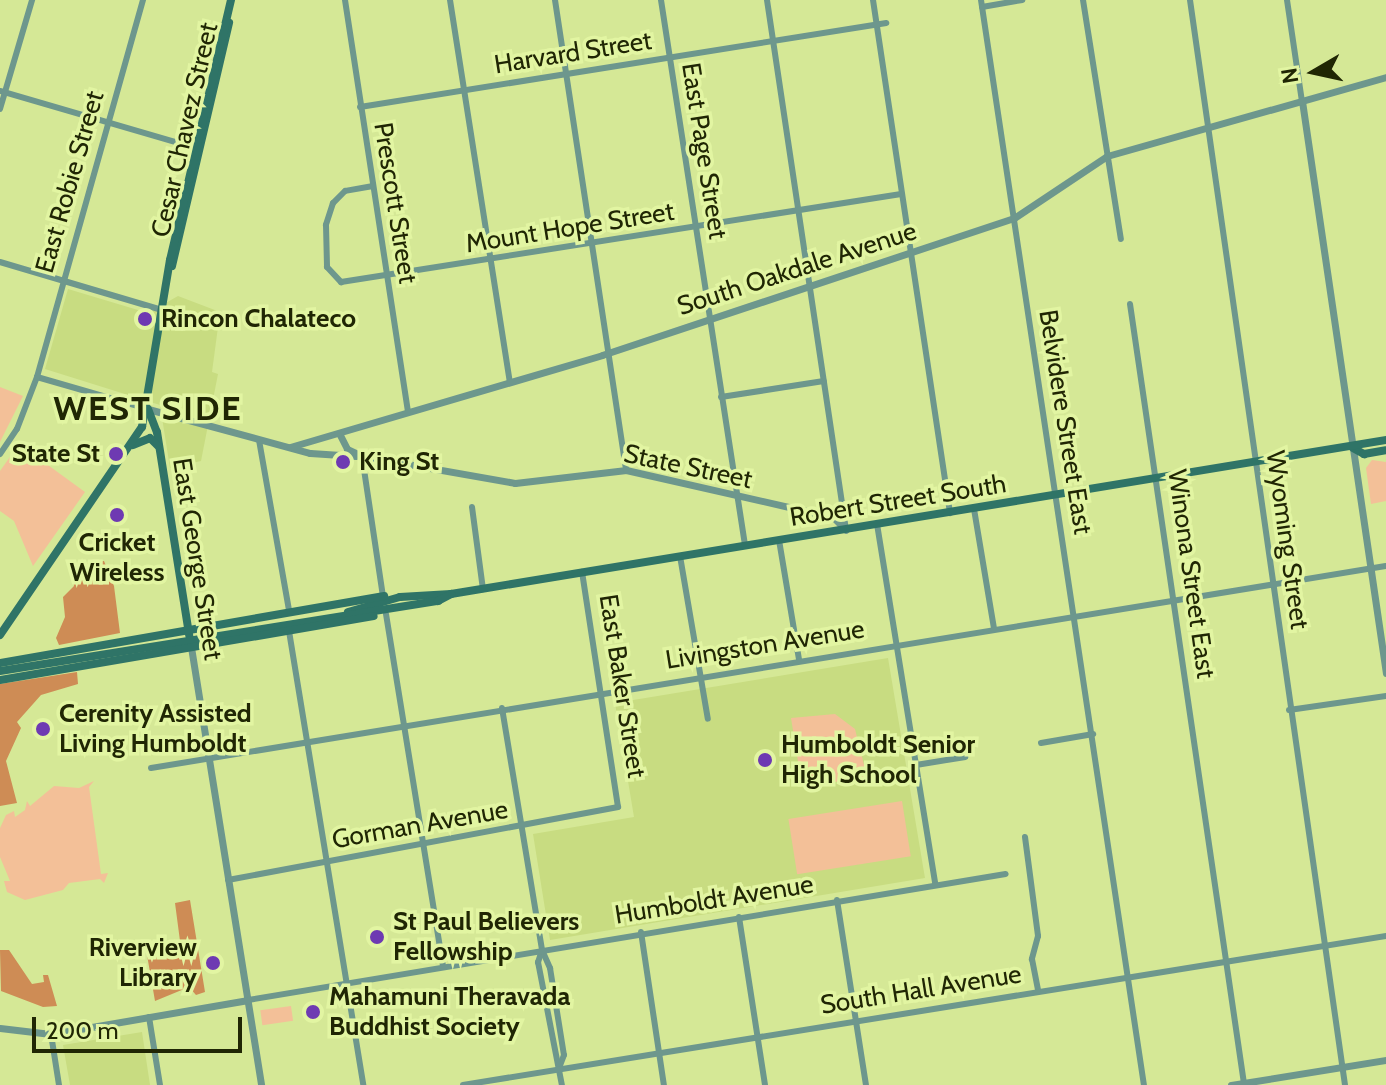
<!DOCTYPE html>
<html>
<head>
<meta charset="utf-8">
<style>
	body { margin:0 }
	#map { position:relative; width:1386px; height:1085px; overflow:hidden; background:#d5e896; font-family:Cabin,sans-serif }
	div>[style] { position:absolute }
	.built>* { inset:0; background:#c8dc81 }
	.green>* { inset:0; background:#f3c098; transform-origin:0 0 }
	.forest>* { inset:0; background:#ce8c55 }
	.minor>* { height:6px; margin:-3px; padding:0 3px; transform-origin:3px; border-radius:3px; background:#6d978d }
	.tertiary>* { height:7px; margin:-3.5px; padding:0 3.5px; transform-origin:3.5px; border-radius:3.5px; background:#6d978d }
	.secondary>* { height:8px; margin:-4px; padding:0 4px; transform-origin:4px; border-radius:4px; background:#2f7467 }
	.dots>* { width:22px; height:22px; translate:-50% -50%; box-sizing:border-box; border:4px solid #e2f5a2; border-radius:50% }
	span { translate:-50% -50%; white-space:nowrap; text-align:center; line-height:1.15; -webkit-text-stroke:7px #e2f5a2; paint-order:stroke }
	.street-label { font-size:26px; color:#202604 }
	.poi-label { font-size:26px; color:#202604; font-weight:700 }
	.left { translate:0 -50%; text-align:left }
	.right { translate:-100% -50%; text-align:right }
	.district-label { font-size:34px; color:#202604; font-weight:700; letter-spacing:2px }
	.north { position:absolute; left:1274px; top:32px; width:80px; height:80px; -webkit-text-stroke:6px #e2f5a2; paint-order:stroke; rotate:261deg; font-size:22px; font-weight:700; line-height:32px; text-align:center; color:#202604 }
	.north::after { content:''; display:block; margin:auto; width:28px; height:36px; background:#202604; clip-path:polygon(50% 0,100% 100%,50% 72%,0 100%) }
	.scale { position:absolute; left:32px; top:1017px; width:210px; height:36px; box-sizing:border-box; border:4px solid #202604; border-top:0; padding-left:10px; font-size:24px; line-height:28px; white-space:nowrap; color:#202604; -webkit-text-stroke:6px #e2f5a2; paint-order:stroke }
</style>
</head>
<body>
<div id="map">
	<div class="built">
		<div style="clip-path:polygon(68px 289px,148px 313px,178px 296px,220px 312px,212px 372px,218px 374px,201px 461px,170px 468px,160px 405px,45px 369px)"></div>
		<div style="clip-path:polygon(888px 658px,925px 878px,550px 940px,533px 834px,634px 817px,615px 703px)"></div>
		<div style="clip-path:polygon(142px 1032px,150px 1085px,70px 1085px,63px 1045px)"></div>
	</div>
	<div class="green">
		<div style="clip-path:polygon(0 387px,23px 396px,0 442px)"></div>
		<div style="clip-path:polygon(19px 444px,85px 492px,33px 566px,14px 521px,0 511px,0 471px)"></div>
		<div style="clip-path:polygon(1372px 460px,1386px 462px,1386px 501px,1371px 504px,1366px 468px)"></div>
		<div style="clip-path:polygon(835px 714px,855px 729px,867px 777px,809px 786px,801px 780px,791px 718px)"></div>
		<div style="clip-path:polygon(94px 781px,89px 787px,101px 874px,108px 873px,104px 883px,100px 879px,69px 883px,63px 890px,25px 900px,7px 892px,4px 881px,10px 881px,0 857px,0 828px,6px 815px,14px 811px,15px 817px,25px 810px,27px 801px,30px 806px,54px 786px,79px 788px)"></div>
		<div style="left:902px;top:801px;width:56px;height:115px;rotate:81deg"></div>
		<div style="left:291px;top:1006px;width:15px;height:31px;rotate:82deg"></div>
	</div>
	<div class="forest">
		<div style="clip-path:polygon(104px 561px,114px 586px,120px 633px,59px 645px,56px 638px,65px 617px,63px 597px,74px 586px,72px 565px)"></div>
		<div style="clip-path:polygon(77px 672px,78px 684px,41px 695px,17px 722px,21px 728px,6px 761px,17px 803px,0 806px,0 684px)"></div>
		<div style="clip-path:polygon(190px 900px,205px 992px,196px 995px,189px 987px,155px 1001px,147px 955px,180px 941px,175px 903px)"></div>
		<div style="clip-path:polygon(0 950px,9px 950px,32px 984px,44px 982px,43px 975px,48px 975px,57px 1006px,43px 1007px,1px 991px)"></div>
	</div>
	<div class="minor">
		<div style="left:345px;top:0;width:417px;rotate:81.3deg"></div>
		<div style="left:450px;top:0;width:386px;rotate:81.1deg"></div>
		<div style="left:555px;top:0;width:475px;rotate:81.4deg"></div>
		<div style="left:661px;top:0;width:551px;rotate:81.24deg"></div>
		<div style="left:767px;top:0;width:536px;rotate:81.52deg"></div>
		<div style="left:873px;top:0;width:519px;rotate:81.46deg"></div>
		<div style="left:981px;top:0;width:1097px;rotate:81.46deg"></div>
		<div style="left:1083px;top:0;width:242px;rotate:81deg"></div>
		<div style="left:1190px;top:0;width:1096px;rotate:81.87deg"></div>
		<div style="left:1287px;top:0;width:102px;rotate:81.6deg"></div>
		<div style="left:982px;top:7px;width:41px;rotate:-9.9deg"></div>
		<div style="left:0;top:91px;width:208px;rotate:16.2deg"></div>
		<div style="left:360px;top:107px;width:533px;rotate:-9.07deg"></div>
		<div style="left:0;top:109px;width:114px;rotate:-73.6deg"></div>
		<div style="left:373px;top:186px;width:28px;rotate:170deg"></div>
		<div style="left:345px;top:191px;width:17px;rotate:135deg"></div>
		<div style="left:333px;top:203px;width:23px;rotate:108deg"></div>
		<div style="left:326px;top:225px;width:42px;rotate:88.6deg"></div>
		<div style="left:327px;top:267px;width:21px;rotate:47deg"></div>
		<div style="left:341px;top:282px;width:567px;rotate:-8.93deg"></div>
		<div style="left:0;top:262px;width:169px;rotate:16.5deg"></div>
		<div style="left:1130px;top:304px;width:788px;rotate:81.68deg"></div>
		<div style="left:37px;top:377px;width:116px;rotate:16.1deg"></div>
		<div style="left:721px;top:397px;width:104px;rotate:-8.8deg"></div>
		<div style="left:259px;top:440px;width:174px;rotate:80deg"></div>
		<div style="left:0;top:454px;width:30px;rotate:-56deg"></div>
		<div style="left:17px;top:429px;width:56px;rotate:-69deg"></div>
		<div style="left:37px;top:377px;width:392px;rotate:-74.3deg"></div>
		<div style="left:362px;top:456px;width:142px;rotate:81.5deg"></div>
		<div style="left:472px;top:507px;width:83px;rotate:82.4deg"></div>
		<div style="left:974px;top:509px;width:122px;rotate:80.5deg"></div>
		<div style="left:877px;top:524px;width:365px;rotate:80.8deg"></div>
		<div style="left:779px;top:540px;width:121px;rotate:80.5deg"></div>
		<div style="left:680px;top:556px;width:165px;rotate:80.3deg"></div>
		<div style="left:386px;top:614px;width:355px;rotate:80.8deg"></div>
		<div style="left:289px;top:631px;width:460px;rotate:80.7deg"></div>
		<div style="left:502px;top:708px;width:245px;rotate:80.6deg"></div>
		<div style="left:542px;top:950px;width:20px;rotate:66deg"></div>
		<div style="left:550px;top:968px;width:88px;rotate:80.9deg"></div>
		<div style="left:564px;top:1055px;width:14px;rotate:111deg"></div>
		<div style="left:1289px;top:710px;width:98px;rotate:-8.2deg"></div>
		<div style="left:1041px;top:743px;width:53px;rotate:-9.8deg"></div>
		<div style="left:916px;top:765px;width:50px;rotate:-9.3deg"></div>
		<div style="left:151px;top:768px;width:1251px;rotate:-9.29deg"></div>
		<div style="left:1025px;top:837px;width:100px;rotate:82.5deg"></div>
		<div style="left:1038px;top:936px;width:24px;rotate:105deg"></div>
		<div style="left:1032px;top:959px;width:33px;rotate:79deg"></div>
		<div style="left:228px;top:880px;width:397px;rotate:-10.6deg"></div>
		<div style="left:618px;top:807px;width:238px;rotate:-98.7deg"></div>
		<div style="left:837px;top:900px;width:187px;rotate:81.1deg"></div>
		<div style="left:739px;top:917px;width:170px;rotate:81.2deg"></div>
		<div style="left:641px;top:932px;width:155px;rotate:81.5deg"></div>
		<div style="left:542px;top:950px;width:13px;rotate:108deg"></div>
		<div style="left:538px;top:962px;width:125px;rotate:79deg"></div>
		<div style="left:248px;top:1000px;width:768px;rotate:-9.44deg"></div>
		<div style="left:149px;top:1017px;width:69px;rotate:80.8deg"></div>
		<div style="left:51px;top:1034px;width:52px;rotate:81.1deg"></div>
		<div style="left:463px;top:1085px;width:935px;rotate:-9.17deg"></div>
	</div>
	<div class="tertiary">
		<div style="left:1302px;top:101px;width:578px;rotate:81.65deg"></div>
		<div style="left:148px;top:409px;width:168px;rotate:15.2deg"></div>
		<div style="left:310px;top:453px;width:46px;rotate:3.7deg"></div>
		<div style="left:340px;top:435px;width:16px;rotate:63deg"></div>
		<div style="left:347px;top:449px;width:17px;rotate:25deg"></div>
		<div style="left:362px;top:456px;width:155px;rotate:10deg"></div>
		<div style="left:515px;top:483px;width:112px;rotate:-6.7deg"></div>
		<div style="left:626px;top:470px;width:212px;rotate:12.8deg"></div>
		<div style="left:833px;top:517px;width:18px;rotate:45deg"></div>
		<div style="left:290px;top:447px;width:325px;rotate:-16.4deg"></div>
		<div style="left:602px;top:355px;width:434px;rotate:-18.4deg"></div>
		<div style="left:1014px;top:218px;width:112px;rotate:-33.7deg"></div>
		<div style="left:1107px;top:156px;width:290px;rotate:-15.8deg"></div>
		<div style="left:191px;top:647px;width:444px;rotate:80.9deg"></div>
		<div style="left:0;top:1028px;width:51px;rotate:6.7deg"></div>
		<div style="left:51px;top:1034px;width:200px;rotate:-9.8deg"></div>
		<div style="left:1231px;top:1085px;width:157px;rotate:-9.2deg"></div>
	</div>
	<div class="secondary">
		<div style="left:172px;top:266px;width:250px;rotate:-76.8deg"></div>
		<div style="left:148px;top:409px;width:25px;rotate:69deg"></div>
		<div style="left:157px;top:432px;width:206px;rotate:81deg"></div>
		<div style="left:133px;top:445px;width:18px;rotate:-22deg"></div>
		<div style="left:150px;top:438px;width:11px;rotate:45deg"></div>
		<div style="left:1353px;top:448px;width:13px;rotate:29deg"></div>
		<div style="left:1364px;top:454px;width:22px;rotate:-10deg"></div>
		<div style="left:348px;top:612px;width:54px;rotate:-16.1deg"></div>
		<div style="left:400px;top:597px;width:51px;rotate:-3.4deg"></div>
		<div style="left:451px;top:594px;width:948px;rotate:-9.35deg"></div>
		<div style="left:0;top:635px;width:252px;rotate:-55.7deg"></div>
		<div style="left:142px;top:427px;width:169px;rotate:-80.5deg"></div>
		<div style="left:170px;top:260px;width:267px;rotate:-76.8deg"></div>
		<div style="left:0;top:663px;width:390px;rotate:-9.9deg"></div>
		<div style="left:0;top:671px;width:444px;rotate:-9.1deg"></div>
		<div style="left:438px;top:601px;width:15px;rotate:-28deg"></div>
		<div style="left:0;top:680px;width:379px;rotate:-9.7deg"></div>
	</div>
	<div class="dots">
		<div style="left:145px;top:319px;background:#6e3ab2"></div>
		<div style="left:116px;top:454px;background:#6e3ab2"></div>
		<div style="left:343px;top:462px;background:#6e3ab2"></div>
		<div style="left:117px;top:515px;background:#6e3ab2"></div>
		<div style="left:43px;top:729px;background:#6e3ab2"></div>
		<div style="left:765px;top:760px;background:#6e3ab2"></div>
		<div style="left:377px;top:937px;background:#6e3ab2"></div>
		<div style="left:213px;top:963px;background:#6e3ab2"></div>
		<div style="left:313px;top:1012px;background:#6e3ab2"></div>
	</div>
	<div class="street-label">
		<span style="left:573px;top:53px;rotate:-9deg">Harvard Street</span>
		<span style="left:185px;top:130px;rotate:-77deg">Cesar Chavez Street</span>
		<span style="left:704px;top:151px;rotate:81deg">East Page Street</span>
		<span style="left:70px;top:182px;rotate:-74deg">East Robie Street</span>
		<span style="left:395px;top:203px;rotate:81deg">Prescott Street</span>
		<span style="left:570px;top:228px;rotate:-9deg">Mount Hope Street</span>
		<span style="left:797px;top:269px;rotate:-18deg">South Oakdale Avenue</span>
		<span style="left:1065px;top:422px;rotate:81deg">Belvidere Street East</span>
		<span style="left:688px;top:467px;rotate:12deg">State Street</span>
		<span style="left:898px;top:501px;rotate:-9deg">Robert Street South</span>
		<span style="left:1287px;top:540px;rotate:82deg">Wyoming Street</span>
		<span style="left:197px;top:559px;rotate:81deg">East George Street</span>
		<span style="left:1191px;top:574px;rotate:82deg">Winona Street East</span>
		<span style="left:765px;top:645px;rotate:-9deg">Livingston Avenue</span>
		<span style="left:622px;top:686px;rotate:81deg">East Baker Street</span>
		<span style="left:420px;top:825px;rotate:-10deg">Gorman Avenue</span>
		<span style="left:714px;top:900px;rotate:-9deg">Humboldt Avenue</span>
		<span style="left:921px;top:990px;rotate:-9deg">South Hall Avenue</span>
	</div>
	<div class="poi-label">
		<span class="left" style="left:161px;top:319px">Rincon Chalateco</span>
		<span class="right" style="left:100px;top:454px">State St</span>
		<span class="left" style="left:359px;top:462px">King St</span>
		<span style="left:117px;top:558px">Cricket<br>Wireless</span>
		<span class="left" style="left:59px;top:729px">Cerenity Assisted<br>Living Humboldt</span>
		<span class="left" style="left:781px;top:760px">Humboldt Senior<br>High School</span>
		<span class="left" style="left:393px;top:937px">St Paul Believers<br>Fellowship</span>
		<span class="right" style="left:197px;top:963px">Riverview<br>Library</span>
		<span class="left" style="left:329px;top:1012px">Mahamuni Theravada<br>Buddhist Society</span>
	</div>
	<div class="district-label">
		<span style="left:148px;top:409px">WEST SIDE</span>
	</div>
	<div class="north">N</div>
	<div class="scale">200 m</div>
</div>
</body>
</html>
